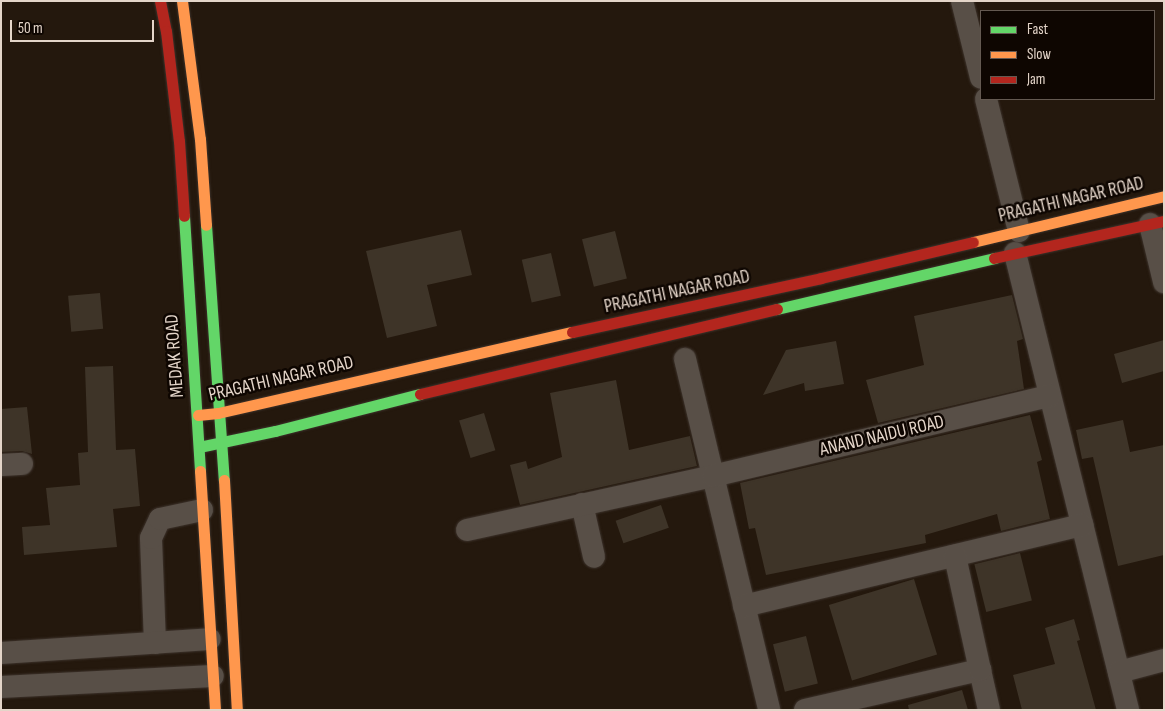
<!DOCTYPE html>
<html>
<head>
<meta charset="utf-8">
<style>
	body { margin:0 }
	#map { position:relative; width:1165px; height:711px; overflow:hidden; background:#24180d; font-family:"Sofia Sans Condensed",sans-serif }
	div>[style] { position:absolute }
	.building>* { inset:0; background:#3e3428; transform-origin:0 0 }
	.roads { filter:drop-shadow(0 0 1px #3d332c) drop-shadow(0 0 1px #3d332c) }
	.street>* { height:22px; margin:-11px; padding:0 11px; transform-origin:11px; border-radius:11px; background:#584f47 }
	.fast>* { height:11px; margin:-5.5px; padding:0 5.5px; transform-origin:5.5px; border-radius:5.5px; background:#63d668 }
	.slow>* { height:11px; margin:-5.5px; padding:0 5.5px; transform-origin:5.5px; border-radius:5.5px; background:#ff974d }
	.jam>* { height:11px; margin:-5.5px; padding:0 5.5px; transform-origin:5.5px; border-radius:5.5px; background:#b3261e }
	span { translate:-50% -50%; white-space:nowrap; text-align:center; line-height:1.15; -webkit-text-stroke:5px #0e0601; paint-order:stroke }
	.street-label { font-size:19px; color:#e4d5c9 }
	.frame { position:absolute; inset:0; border:2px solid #e4d5c9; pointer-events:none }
	.legend { position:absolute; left:980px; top:10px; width:175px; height:90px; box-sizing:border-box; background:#0e0601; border:1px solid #645951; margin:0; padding:6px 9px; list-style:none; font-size:15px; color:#e4d5c9 }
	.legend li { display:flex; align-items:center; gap:10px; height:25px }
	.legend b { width:25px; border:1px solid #645951 }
	.scale { position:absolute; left:10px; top:20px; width:144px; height:22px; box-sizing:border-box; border:2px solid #e4d5c9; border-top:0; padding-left:6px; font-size:15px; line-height:18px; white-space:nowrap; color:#e4d5c9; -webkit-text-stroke:4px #0e0601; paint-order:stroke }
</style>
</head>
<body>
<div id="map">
	<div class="building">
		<div style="clip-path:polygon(461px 230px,472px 275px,427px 285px,437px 326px,387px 338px,366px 251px)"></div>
		<div style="left:615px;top:231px;width:49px;height:34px;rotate:76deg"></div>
		<div style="left:551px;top:253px;width:44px;height:30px;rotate:77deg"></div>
		<div style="left:100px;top:293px;width:36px;height:32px;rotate:85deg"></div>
		<div style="clip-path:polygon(1012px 295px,1023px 339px,1017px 341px,1024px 389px,878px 423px,866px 380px,924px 365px,914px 316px)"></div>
		<div style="clip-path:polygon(1164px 340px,1164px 371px,1122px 383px,1114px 354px)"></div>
		<div style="clip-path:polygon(836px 341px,844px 384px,805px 391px,804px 383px,763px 395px,786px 350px)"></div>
		<div style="clip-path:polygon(113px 366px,116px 450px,135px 449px,140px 506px,113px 509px,117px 547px,24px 555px,22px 527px,50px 525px,46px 488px,80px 485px,78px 453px,88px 452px,85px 367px)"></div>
		<div style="clip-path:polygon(616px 380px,629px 450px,690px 436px,697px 466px,520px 505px,510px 465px,526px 461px,528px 469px,562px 457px,550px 393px)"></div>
		<div style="clip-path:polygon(27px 407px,32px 454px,22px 451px,1px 452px,1px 409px)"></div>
		<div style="left:484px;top:413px;width:39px;height:26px;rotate:73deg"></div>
		<div style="clip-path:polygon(1030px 415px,1042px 460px,1037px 462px,1050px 519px,1001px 531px,997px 514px,925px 535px,926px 543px,766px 575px,755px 528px,749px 529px,740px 483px)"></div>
		<div style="clip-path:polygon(1123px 420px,1130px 452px,1164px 445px,1164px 555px,1118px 566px,1093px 457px,1082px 459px,1076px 430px)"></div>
		<div style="left:661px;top:505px;width:24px;height:48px;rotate:71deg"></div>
		<div style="left:1020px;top:553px;width:49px;height:47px;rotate:76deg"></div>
		<div style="left:914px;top:579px;width:79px;height:89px;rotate:73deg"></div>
		<div style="clip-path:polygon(1074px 619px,1080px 640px,1077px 641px,1096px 710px,1022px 710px,1013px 675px,1055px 664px,1045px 628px)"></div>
		<div style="left:806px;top:636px;width:49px;height:34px;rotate:76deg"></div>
		<div style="clip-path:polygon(962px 690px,968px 710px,909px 710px,908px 705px)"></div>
	</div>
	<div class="roads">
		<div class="street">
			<div style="left:962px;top:1px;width:79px;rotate:76.1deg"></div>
			<div style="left:986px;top:99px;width:136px;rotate:76deg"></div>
			<div style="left:1150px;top:224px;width:60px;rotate:76.4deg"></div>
			<div style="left:1015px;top:253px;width:471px;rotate:76.1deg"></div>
			<div style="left:685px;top:359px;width:361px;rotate:76.5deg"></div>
			<div style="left:1px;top:465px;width:21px;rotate:-3deg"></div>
			<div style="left:582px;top:504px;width:54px;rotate:77.2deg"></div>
			<div style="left:467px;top:530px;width:252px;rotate:-12.4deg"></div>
			<div style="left:713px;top:476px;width:346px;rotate:-13.4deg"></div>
			<div style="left:744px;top:606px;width:348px;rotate:-13.5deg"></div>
			<div style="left:155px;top:643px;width:105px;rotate:-92.2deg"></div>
			<div style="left:151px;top:538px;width:21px;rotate:-65deg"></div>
			<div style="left:160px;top:519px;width:43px;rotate:-12.1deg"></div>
			<div style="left:1px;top:653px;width:209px;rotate:-3.8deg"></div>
			<div style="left:980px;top:670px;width:41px;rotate:77.3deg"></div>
			<div style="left:1119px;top:672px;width:47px;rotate:-14.9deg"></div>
			<div style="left:1px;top:687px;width:212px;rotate:-3deg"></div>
			<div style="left:805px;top:710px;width:180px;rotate:-12.9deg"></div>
			<div style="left:980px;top:670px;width:117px;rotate:-102.4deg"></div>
		</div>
		<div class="fast">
			<div style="left:184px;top:216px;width:256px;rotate:86.4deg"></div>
			<div style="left:206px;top:225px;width:256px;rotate:86deg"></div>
			<div style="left:777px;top:309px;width:223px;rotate:-13.2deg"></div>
			<div style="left:199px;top:447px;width:78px;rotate:-11.9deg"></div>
			<div style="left:275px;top:431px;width:150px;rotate:-14.3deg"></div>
		</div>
		<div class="slow">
			<div style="left:182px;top:1px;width:139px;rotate:82.6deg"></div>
			<div style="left:200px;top:139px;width:86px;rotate:86deg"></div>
			<div style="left:973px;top:242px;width:196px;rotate:-13.5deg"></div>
			<div style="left:198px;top:415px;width:20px;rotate:-6deg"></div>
			<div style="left:218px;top:413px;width:363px;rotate:-12.9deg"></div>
			<div style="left:200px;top:471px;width:239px;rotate:86.4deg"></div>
			<div style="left:224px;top:480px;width:230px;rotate:86.8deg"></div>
		</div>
		<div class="jam">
			<div style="left:160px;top:1px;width:31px;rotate:79deg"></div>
			<div style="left:166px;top:31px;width:111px;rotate:83.3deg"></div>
			<div style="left:179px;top:141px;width:75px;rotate:86.2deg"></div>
			<div style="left:994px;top:258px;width:174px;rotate:-12.3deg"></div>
			<div style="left:572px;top:332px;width:255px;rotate:-12.2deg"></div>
			<div style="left:821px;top:278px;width:156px;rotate:-13.3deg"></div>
			<div style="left:420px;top:394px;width:367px;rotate:-13.4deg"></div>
		</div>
	</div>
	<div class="street-label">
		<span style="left:1071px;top:200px;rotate:-13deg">PRAGATHI NAGAR ROAD</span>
		<span style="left:677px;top:292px;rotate:-12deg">PRAGATHI NAGAR ROAD</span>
		<span style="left:175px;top:356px;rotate:-94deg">MEDAK ROAD</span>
		<span style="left:281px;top:379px;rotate:-13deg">PRAGATHI NAGAR ROAD</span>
		<span style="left:882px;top:436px;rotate:-13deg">ANAND NAIDU ROAD</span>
	</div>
	<div class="frame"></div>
	<ul class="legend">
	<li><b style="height:6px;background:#63d668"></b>Fast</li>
	<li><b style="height:6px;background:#ff974d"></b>Slow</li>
	<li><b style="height:6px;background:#b3261e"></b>Jam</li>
	</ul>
	<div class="scale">50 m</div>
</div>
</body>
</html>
